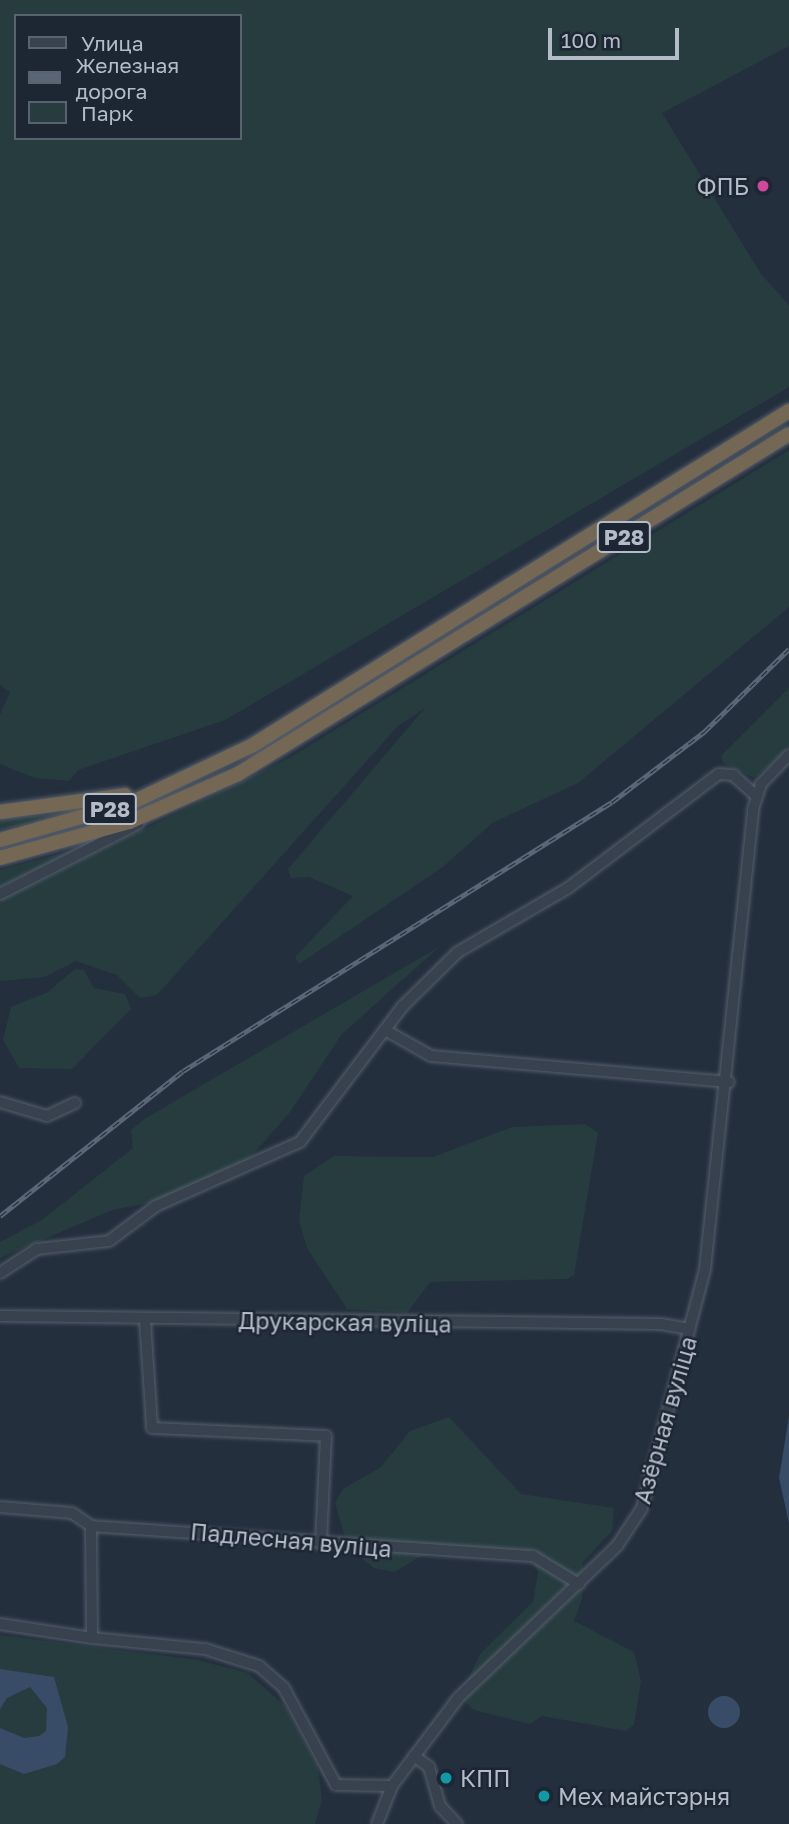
<!DOCTYPE html>
<html>
<head>
<meta charset="utf-8">
<style>
	body { margin:0 }
	#map { position:relative; width:789px; height:1824px; overflow:hidden; background:#242f3e; font-family:"Golos Text",sans-serif }
	div>[style] { position:absolute }
	.green>* { inset:0; background:#263c3f }
	.water>* { inset:0; background:#394c67 }
	.round { border-radius:50% }
	.roads { filter:drop-shadow(0 0 2px #565f6c) drop-shadow(0 0 2px #565f6c) }
	.minor>* { height:10px; margin:-5px; padding:0 5px; transform-origin:5px; border-radius:5px; background:#38414e }
	.highway>* { height:14px; margin:-7px; padding:0 7px; transform-origin:7px; border-radius:7px; background:#746855 }
	.rail>* { height:5px; margin-top:-2.5px; transform-origin:0; background:repeating-linear-gradient(90deg,#1d2633 0 8px,#5a6575 0 16px); box-sizing:border-box; border-block:2px solid #5a6575 }
	.dots>* { width:19px; height:19px; translate:-50% -50%; box-sizing:border-box; border:4px solid #1d2633; border-radius:50% }
	span { translate:-50% -50%; white-space:nowrap; text-align:center; line-height:1.15; -webkit-text-stroke:5px #1d2633; paint-order:stroke }
	.shield-label span { padding:2px 5px; background:#1d2633; border:2px solid; border-radius:5px; -webkit-text-stroke-width:0 }
	.shield-label { font-size:21px; color:#b4bcc9; font-weight:700 }
	.poi-label { font-size:23px; color:#b4bcc9 }
	.right { translate:-100% -50%; text-align:right }
	.left { translate:0 -50%; text-align:left }
	.street-label { font-size:23px; color:#b4bcc9 }
	.legend { position:absolute; left:14px; top:14px; width:228px; height:126px; box-sizing:border-box; background:#1d2633; border:2px solid #59626f; margin:0; padding:9px 12px; list-style:none; font-size:21px; color:#b4bcc9 }
	.legend li { display:flex; align-items:center; gap:14px; height:35px }
	.legend b { width:35px; border:2px solid #59626f }
	.scale { position:absolute; left:548px; top:28px; width:131px; height:32px; box-sizing:border-box; border:4px solid #b4bcc9; border-top:0; padding-left:9px; font-size:21px; line-height:24px; white-space:nowrap; color:#b4bcc9; -webkit-text-stroke:5px #1d2633; paint-order:stroke }
</style>
</head>
<body>
<div id="map">
	<div class="green">
		<div style="clip-path:polygon(evenodd,0 0,789px 0,789px 46px,662px 113px,761px 274px,789px 305px,789px 387px,225px 720px,78px 770px,69px 781px,35px 778px,0 764px,0 715px,10px 692px,0 685px,0 0,16px 16px,240px 16px,240px 138px,16px 138px,16px 16px)"></div>
		<div style="clip-path:polygon(789px 450px,789px 607px,578px 783px,492px 823px,443px 867px,299px 964px,295px 957px,353px 896px,309px 877px,291px 878px,288px 869px,425px 708px,398px 726px,157px 995px,140px 998px,117px 975px,76px 961px,44px 977px,0 981px,0 900px,289px 758px)"></div>
		<div style="clip-path:polygon(789px 688px,789px 748px,755px 778px,724px 764px,721px 756px)"></div>
		<div style="clip-path:polygon(74px 813px,33px 823px,0 830px,0 818px)"></div>
		<div style="clip-path:polygon(85px 847px,0 887px,0 870px)"></div>
		<div style="clip-path:polygon(439px 947px,342px 1034px,290px 1112px,231px 1180px,181px 1197px,112px 1210px,0 1258px,0 1242px,42px 1220px,133px 1148px,131px 1130px,146px 1118px)"></div>
		<div style="clip-path:polygon(75px 969px,84px 970px,94px 988px,125px 994px,131px 1009px,72px 1069px,19px 1068px,3px 1040px,11px 1007px,48px 992px)"></div>
		<div style="clip-path:polygon(585px 1124px,598px 1133px,574px 1275px,567px 1279px,430px 1282px,407px 1313px,347px 1309px,307px 1248px,299px 1220px,304px 1176px,334px 1156px,433px 1157px,512px 1127px)"></div>
		<div style="clip-path:polygon(449px 1417px,521px 1494px,614px 1508px,612px 1531px,583px 1562px,582px 1599px,574px 1621px,634px 1652px,641px 1681px,634px 1725px,626px 1731px,542px 1716px,530px 1724px,474px 1710px,459px 1697px,481px 1653px,533px 1602px,538px 1572px,530px 1557px,456px 1550px,419px 1557px,395px 1572px,374px 1568px,348px 1547px,335px 1503px,343px 1489px,381px 1467px,410px 1431px)"></div>
		<div style="clip-path:polygon(0 1635px,198px 1660px,248px 1673px,285px 1706px,318px 1767px,322px 1800px,315px 1824px,0 1824px)"></div>
	</div>
	<div class="water">
		<div style="clip-path:polygon(789px 1416px,789px 1523px,779px 1478px)"></div>
		<div style="clip-path:polygon(0 1669px,54px 1677px,68px 1727px,65px 1757px,57px 1764px,24px 1774px,0 1764px,0 1728px,24px 1738px,39px 1736px,46px 1731px,47px 1708px,30px 1687px,7px 1698px,0 1709px)"></div>
		<div class="round" style="left:708px;top:1696px;width:32px;height:32px"></div>
	</div>
	<div class="roads">
		<div class="minor">
			<div style="left:0;top:894px;width:155px;rotate:-26.9deg"></div>
			<div style="left:385px;top:1030px;width:53px;rotate:29.5deg"></div>
			<div style="left:431px;top:1056px;width:299px;rotate:5deg"></div>
			<div style="left:0;top:1102px;width:49px;rotate:16.6deg"></div>
			<div style="left:47px;top:1116px;width:31px;rotate:-25deg"></div>
			<div style="left:0;top:1273px;width:44px;rotate:-33deg"></div>
			<div style="left:37px;top:1249px;width:72px;rotate:-6.3deg"></div>
			<div style="left:109px;top:1241px;width:59px;rotate:-36.7deg"></div>
			<div style="left:156px;top:1206px;width:158px;rotate:-24deg"></div>
			<div style="left:300px;top:1142px;width:171px;rotate:-52.9deg"></div>
			<div style="left:403px;top:1006px;width:77px;rotate:-44.5deg"></div>
			<div style="left:458px;top:952px;width:127px;rotate:-30.2deg"></div>
			<div style="left:568px;top:888px;width:189px;rotate:-37.1deg"></div>
			<div style="left:719px;top:774px;width:14px;rotate:4deg"></div>
			<div style="left:733px;top:775px;width:31px;rotate:42deg"></div>
			<div style="left:0;top:1316px;width:661px;rotate:0.69deg"></div>
			<div style="left:661px;top:1324px;width:29px;rotate:10deg"></div>
			<div style="left:145px;top:1319px;width:109px;rotate:86.3deg"></div>
			<div style="left:152px;top:1428px;width:174px;rotate:2.6deg"></div>
			<div style="left:326px;top:1436px;width:108px;rotate:92.7deg"></div>
			<div style="left:0;top:1507px;width:72px;rotate:4.8deg"></div>
			<div style="left:72px;top:1513px;width:23px;rotate:34deg"></div>
			<div style="left:91px;top:1526px;width:443px;rotate:3.9deg"></div>
			<div style="left:533px;top:1556px;width:54px;rotate:31.3deg"></div>
			<div style="left:91px;top:1526px;width:112px;rotate:89.5deg"></div>
			<div style="left:92px;top:1638px;width:114px;rotate:5.6deg"></div>
			<div style="left:205px;top:1649px;width:57px;rotate:17.5deg"></div>
			<div style="left:259px;top:1666px;width:33px;rotate:41deg"></div>
			<div style="left:284px;top:1688px;width:110px;rotate:61.8deg"></div>
			<div style="left:336px;top:1785px;width:56px;rotate:1deg"></div>
			<div style="left:0;top:1624px;width:93px;rotate:8.7deg"></div>
			<div style="left:414px;top:1756px;width:19px;rotate:36deg"></div>
			<div style="left:429px;top:1767px;width:41px;rotate:74.2deg"></div>
			<div style="left:440px;top:1806px;width:25px;rotate:47deg"></div>
			<div style="left:377px;top:1824px;width:41px;rotate:-68.5deg"></div>
			<div style="left:392px;top:1786px;width:111px;rotate:-53deg"></div>
			<div style="left:459px;top:1697px;width:219px;rotate:-43.7deg"></div>
			<div style="left:617px;top:1546px;width:45px;rotate:-56.7deg"></div>
			<div style="left:642px;top:1508px;width:247px;rotate:-75.2deg"></div>
			<div style="left:705px;top:1269px;width:462px;rotate:-84deg"></div>
			<div style="left:753px;top:809px;width:26px;rotate:-72deg"></div>
			<div style="left:761px;top:784px;width:40px;rotate:-46deg"></div>
		</div>
		<div class="highway">
			<div style="left:0;top:812px;width:126px;rotate:-7.7deg"></div>
			<div style="left:0;top:840px;width:138px;rotate:-15.9deg"></div>
			<div style="left:133px;top:802px;width:133px;rotate:-25.4deg"></div>
			<div style="left:253px;top:745px;width:632px;rotate:-31.93deg"></div>
			<div style="left:0;top:858px;width:134px;rotate:-15.6deg"></div>
			<div style="left:129px;top:822px;width:119px;rotate:-23.8deg"></div>
			<div style="left:238px;top:774px;width:647px;rotate:-31.68deg"></div>
		</div>
	</div>
	<div class="rail">
		<div style="left:0;top:1216px;width:233px;rotate:-38.4deg"></div>
		<div style="left:183px;top:1071px;width:506px;rotate:-32.09deg"></div>
		<div style="left:612px;top:802px;width:116px;rotate:-37.3deg"></div>
		<div style="left:704px;top:732px;width:119px;rotate:-44.3deg"></div>
	</div>
	<div class="dots">
		<div style="left:763px;top:186px;background:#d1479c"></div>
		<div style="left:446px;top:1778px;background:#0f9aa8"></div>
		<div style="left:544px;top:1796px;background:#0f9aa8"></div>
	</div>
	<div class="shield-label">
		<span style="left:624px;top:537px">Р28</span>
		<span style="left:110px;top:809px">Р28</span>
	</div>
	<div class="poi-label">
		<span class="right" style="left:749px;top:186px">ФПБ</span>
		<span class="left" style="left:460px;top:1778px">КПП</span>
		<span class="left" style="left:558px;top:1796px">Мех майстэрня</span>
	</div>
	<div class="street-label">
		<span style="left:345px;top:1322px;rotate:1deg">Друкарская вуліца</span>
		<span style="left:665px;top:1420px;rotate:-74deg">Азёрная вуліца</span>
		<span style="left:291px;top:1540px;rotate:5deg">Падлесная вуліца</span>
	</div>
	<ul class="legend">
	<li><b style="height:9px;background:#38414e"></b>Улица</li>
	<li><b style="height:9px;background:#5a6575"></b>Железная дорога</li>
	<li><b style="height:19px;background:#263c3f"></b>Парк</li>
	</ul>
	<div class="scale">100 m</div>
</div>
</body>
</html>
